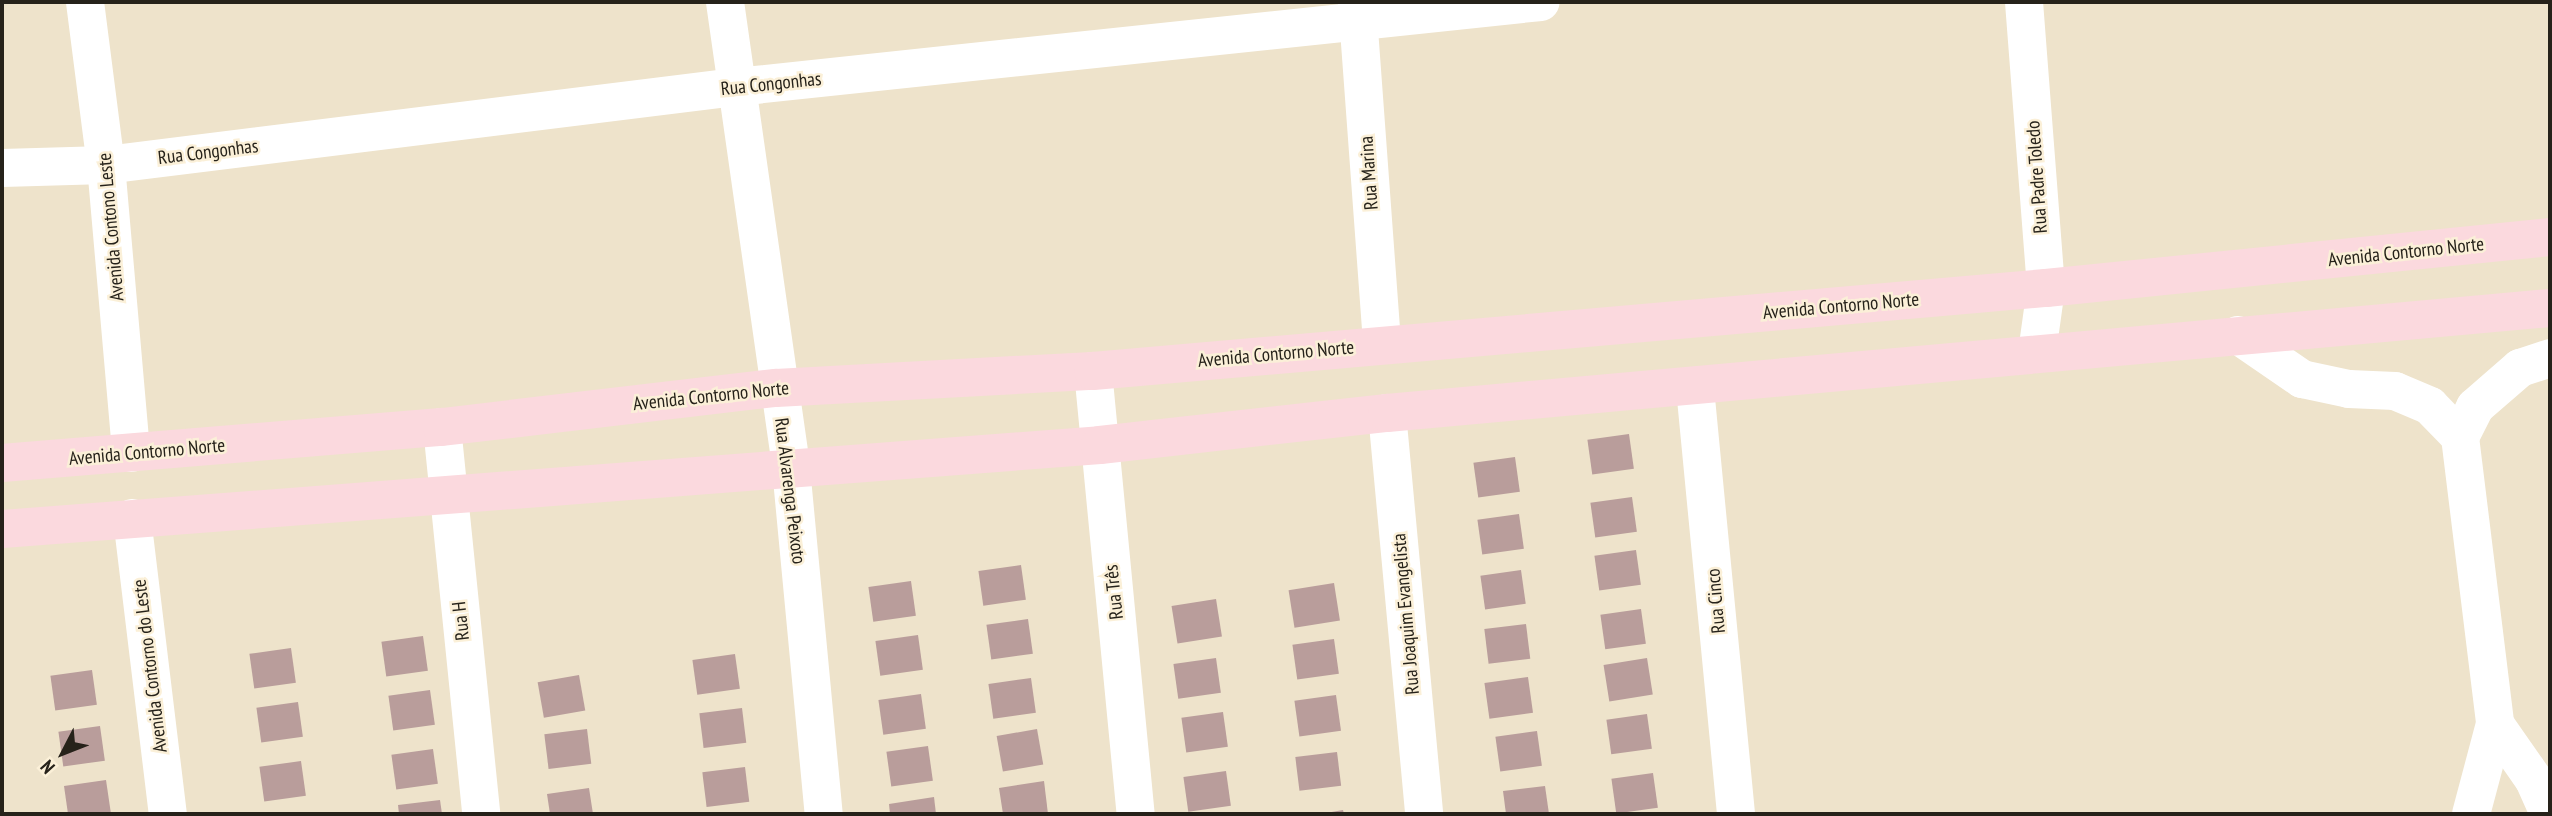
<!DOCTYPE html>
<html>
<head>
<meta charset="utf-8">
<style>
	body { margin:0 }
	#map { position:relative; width:2552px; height:816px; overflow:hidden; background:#eee3cb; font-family:"PT Sans Narrow",sans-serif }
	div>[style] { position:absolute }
	.building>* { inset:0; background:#b99d9b; transform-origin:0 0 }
	.street>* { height:38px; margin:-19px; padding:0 19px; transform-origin:19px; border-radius:19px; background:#fff }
	.secondary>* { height:38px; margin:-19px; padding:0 19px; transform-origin:19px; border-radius:19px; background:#fbd9de }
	span { translate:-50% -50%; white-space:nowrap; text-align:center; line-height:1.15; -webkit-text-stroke:5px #fbf0d8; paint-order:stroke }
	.street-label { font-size:19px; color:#26221a }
	.frame { position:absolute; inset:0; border:4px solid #26221a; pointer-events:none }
	.north { position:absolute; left:28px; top:718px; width:70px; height:70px; -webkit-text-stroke:5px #fbf0d8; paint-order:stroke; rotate:228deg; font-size:19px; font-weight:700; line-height:28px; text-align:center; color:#26221a }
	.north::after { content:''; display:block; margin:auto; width:24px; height:32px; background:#26221a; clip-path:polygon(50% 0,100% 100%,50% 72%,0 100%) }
</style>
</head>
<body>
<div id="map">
	<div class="building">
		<div style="left:1629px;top:434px;width:35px;height:42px;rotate:82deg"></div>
		<div style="left:1515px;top:457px;width:35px;height:42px;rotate:82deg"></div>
		<div style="left:1632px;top:497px;width:35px;height:42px;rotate:82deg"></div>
		<div style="left:1519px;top:514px;width:35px;height:42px;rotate:82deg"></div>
		<div style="left:1636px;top:550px;width:35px;height:42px;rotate:82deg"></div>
		<div style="left:1021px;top:565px;width:35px;height:43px;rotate:82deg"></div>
		<div style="left:1521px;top:570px;width:34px;height:41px;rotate:82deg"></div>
		<div style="left:911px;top:581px;width:35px;height:43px;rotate:82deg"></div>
		<div style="left:1334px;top:583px;width:38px;height:46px;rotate:81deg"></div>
		<div style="left:1216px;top:599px;width:38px;height:45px;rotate:81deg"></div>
		<div style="left:1641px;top:609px;width:35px;height:41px;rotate:82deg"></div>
		<div style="left:1028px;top:619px;width:35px;height:42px;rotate:82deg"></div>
		<div style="left:1526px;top:624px;width:35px;height:42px;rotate:83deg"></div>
		<div style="left:918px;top:635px;width:35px;height:43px;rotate:82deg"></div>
		<div style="left:423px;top:636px;width:35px;height:42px;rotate:82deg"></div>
		<div style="left:1334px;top:639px;width:35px;height:42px;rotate:82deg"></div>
		<div style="left:291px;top:648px;width:35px;height:42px;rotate:82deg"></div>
		<div style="left:735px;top:654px;width:35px;height:43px;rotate:82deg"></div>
		<div style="left:1216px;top:658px;width:35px;height:43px;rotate:82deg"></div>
		<div style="left:1647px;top:658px;width:37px;height:44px;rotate:81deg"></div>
		<div style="left:92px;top:670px;width:35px;height:42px;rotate:82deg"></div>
		<div style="left:579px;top:675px;width:36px;height:42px;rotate:80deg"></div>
		<div style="left:1528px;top:677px;width:36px;height:44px;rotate:82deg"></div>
		<div style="left:1031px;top:678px;width:35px;height:43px;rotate:82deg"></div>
		<div style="left:430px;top:690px;width:35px;height:42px;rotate:82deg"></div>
		<div style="left:921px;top:694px;width:35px;height:43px;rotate:82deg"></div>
		<div style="left:1336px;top:695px;width:36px;height:42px;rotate:82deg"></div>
		<div style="left:298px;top:702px;width:35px;height:42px;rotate:82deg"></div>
		<div style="left:742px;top:708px;width:35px;height:43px;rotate:83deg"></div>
		<div style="left:1223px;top:712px;width:35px;height:42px;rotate:82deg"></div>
		<div style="left:1647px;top:714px;width:35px;height:41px;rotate:82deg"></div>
		<div style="left:100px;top:726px;width:35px;height:42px;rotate:82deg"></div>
		<div style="left:587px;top:729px;width:35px;height:43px;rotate:83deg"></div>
		<div style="left:1037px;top:729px;width:36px;height:41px;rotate:80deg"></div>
		<div style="left:1537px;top:731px;width:35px;height:42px;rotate:82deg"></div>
		<div style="left:928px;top:746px;width:35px;height:42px;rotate:82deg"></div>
		<div style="left:433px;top:749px;width:35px;height:42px;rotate:82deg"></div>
		<div style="left:1337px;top:752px;width:34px;height:42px;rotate:83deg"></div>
		<div style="left:301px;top:761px;width:35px;height:42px;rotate:82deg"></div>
		<div style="left:745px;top:767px;width:35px;height:43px;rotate:83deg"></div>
		<div style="left:1226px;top:771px;width:35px;height:43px;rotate:82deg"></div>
		<div style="left:1653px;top:773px;width:35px;height:42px;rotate:82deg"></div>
		<div style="clip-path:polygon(106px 780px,111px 814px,68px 814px,64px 786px)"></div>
		<div style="clip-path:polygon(1044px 781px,1048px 814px,1003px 814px,999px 788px)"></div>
		<div style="clip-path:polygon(1545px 786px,1549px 814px,1506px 814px,1503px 791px)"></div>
		<div style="clip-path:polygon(589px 788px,593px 814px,550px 814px,547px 794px)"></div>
		<div style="clip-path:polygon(934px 797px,936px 814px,890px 814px,889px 804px)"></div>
		<div style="clip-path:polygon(440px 800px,442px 814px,399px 814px,398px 805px)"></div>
		<div style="clip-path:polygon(1343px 810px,1344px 814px,1326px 814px,1326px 813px)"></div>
	</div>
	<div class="street">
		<div style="left:85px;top:2px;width:164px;rotate:82.7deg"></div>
		<div style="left:106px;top:165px;width:289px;rotate:85deg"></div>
		<div style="left:725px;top:2px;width:471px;rotate:81.9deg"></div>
		<div style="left:791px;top:468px;width:348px;rotate:84.6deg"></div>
		<div style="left:1357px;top:2px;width:344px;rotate:85.8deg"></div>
		<div style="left:2024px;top:2px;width:287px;rotate:85.6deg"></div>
		<div style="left:2046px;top:288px;width:66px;rotate:97.9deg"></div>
		<div style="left:2px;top:168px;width:104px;rotate:-1.7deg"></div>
		<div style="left:106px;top:165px;width:635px;rotate:-7.06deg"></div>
		<div style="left:736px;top:87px;width:809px;rotate:-6.03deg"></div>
		<div style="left:2238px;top:335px;width:78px;rotate:34.5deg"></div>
		<div style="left:2302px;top:379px;width:48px;rotate:12deg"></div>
		<div style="left:2349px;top:389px;width:46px;rotate:2.5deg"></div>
		<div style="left:2395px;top:391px;width:38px;rotate:23deg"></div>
		<div style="left:2430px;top:406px;width:43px;rotate:45.9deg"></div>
		<div style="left:2460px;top:437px;width:289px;rotate:83deg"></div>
		<div style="left:2495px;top:724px;width:93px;rotate:104.9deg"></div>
		<div style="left:1093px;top:371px;width:445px;rotate:84.5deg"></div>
		<div style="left:1695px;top:388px;width:428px;rotate:84.5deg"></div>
		<div style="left:1387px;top:413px;width:403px;rotate:84.7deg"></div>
		<div style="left:442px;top:427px;width:389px;rotate:84.2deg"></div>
		<div style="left:2460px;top:437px;width:34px;rotate:-63deg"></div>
		<div style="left:2475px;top:407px;width:60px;rotate:-40.9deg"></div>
		<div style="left:2520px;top:368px;width:32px;rotate:-18deg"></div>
		<div style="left:132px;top:518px;width:298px;rotate:83.1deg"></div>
		<div style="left:2495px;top:724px;width:68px;rotate:55.1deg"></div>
		<div style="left:2534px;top:780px;width:37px;rotate:66deg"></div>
	</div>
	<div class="secondary">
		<div style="left:2px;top:463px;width:441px;rotate:-4.7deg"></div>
		<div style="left:442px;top:427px;width:336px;rotate:-6.7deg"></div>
		<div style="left:776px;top:388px;width:317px;rotate:-3.1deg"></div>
		<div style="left:1093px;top:371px;width:957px;rotate:-4.98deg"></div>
		<div style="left:2046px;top:288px;width:507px;rotate:-5.78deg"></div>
		<div style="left:2px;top:529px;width:1101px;rotate:-4.37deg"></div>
		<div style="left:1100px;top:445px;width:289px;rotate:-6.4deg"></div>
		<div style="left:1387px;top:413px;width:1168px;rotate:-5.16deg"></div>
	</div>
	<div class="street-label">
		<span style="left:771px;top:84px;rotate:-6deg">Rua Congonhas</span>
		<span style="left:208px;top:152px;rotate:-7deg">Rua Congonhas</span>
		<span style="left:1369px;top:173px;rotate:-94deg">Rua Marina</span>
		<span style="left:2037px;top:177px;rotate:-94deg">Rua Padre Toledo</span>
		<span style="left:111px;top:227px;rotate:-95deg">Avenida Contono Leste</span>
		<span style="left:2406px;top:252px;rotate:-6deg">Avenida Contorno Norte</span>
		<span style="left:1841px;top:306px;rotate:-5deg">Avenida Contorno Norte</span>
		<span style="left:1276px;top:354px;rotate:-5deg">Avenida Contorno Norte</span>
		<span style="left:711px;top:396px;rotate:-6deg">Avenida Contorno Norte</span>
		<span style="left:147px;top:452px;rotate:-5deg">Avenida Contorno Norte</span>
		<span style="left:790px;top:491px;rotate:83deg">Rua Alvarenga Peixoto</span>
		<span style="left:1114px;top:592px;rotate:-96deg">Rua Três</span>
		<span style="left:1716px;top:601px;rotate:-95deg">Rua Cinco</span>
		<span style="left:1406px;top:614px;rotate:-95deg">Rua Joaquim Evangelista</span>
		<span style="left:461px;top:621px;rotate:-96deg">Rua H</span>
		<span style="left:150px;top:666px;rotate:-97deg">Avenida Contorno do Leste</span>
	</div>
	<div class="frame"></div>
	<div class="north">N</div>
</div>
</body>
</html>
